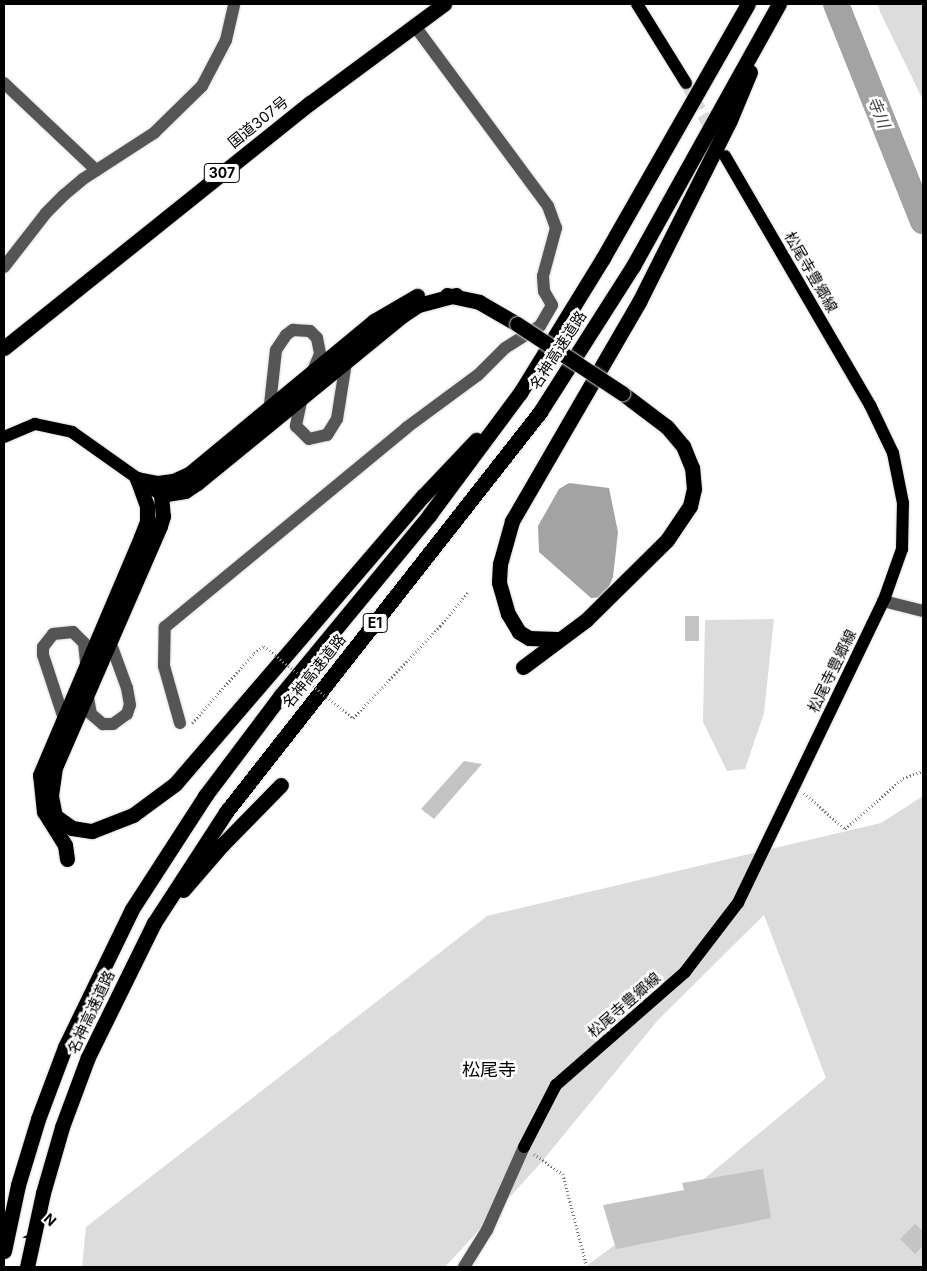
<!DOCTYPE html>
<html>
<head>
<meta charset="utf-8">
<style>
	body { margin:0 }
	#map { position:relative; width:927px; height:1271px; overflow:hidden; background:#fff; font-family:Inter,"Noto Sans JP",sans-serif }
	div>[style] { position:absolute }
	.green>* { inset:0; background:#dcdcdc }
	.water>* { inset:0; background:#a3a3a3 }
	.river>* { height:26px; margin:-13px; padding:0 13px; transform-origin:13px; border-radius:13px; background:#a3a3a3 }
	.building>* { inset:0; background:#c4c4c4; transform-origin:0 0 }
	.major-tunnel>* { height:12px; margin-top:-6px; transform-origin:0; background:repeating-linear-gradient(90deg,#d9d9d9 0 12px,transparent 0 18px) }
	.path>* { height:2.5px; margin-top:-1.25px; transform-origin:0; background:repeating-linear-gradient(90deg,#777 0 1px,transparent 0 3.5px) }
	.roads { filter:drop-shadow(0 0 1px #dbdbdb) drop-shadow(0 0 1px #dbdbdb) }
	.minor>* { height:12px; margin:-6px; padding:0 6px; transform-origin:6px; border-radius:6px; background:#555 }
	.major>* { height:12px; margin:-6px; padding:0 6px; transform-origin:6px; border-radius:6px; background:#000 }
	.highway>* { height:15px; margin:-7.5px; padding:0 7.5px; transform-origin:7.5px; border-radius:7.5px; background:#000 }
	.path-bridge>* { height:2.5px; margin-top:-1.25px; transform-origin:0; background:repeating-linear-gradient(90deg,#777 0 1px,transparent 0 3.5px) }
	.bridges { filter:drop-shadow(0 0 1px #dbdbdb) drop-shadow(0 0 1px #dbdbdb) }
	.highway-bridge>* { height:15px; margin:-7.5px; padding:0 7.5px; transform-origin:7.5px; border-radius:7.5px; background:#000 }
	span { translate:-50% -50%; white-space:nowrap; text-align:center; line-height:1.15; -webkit-text-stroke:5px #fff; paint-order:stroke }
	.shield-label span { padding:1px 4px; background:#fff; border:1px solid; border-radius:4px; -webkit-text-stroke-width:0 }
	.shield-label { font-size:14px; color:#000; font-weight:700 }
	.street-label { font-size:15px; color:#000 }
	.water-label { font-size:16px; color:#444; font-style:italic }
	.quarter-label { font-size:18px; color:#000 }
	.frame { position:absolute; inset:0; border:5px solid #000; pointer-events:none }
	.north { position:absolute; left:15px; top:1206px; width:50px; height:50px; -webkit-text-stroke:4px #fff; paint-order:stroke; rotate:42deg; font-size:14px; font-weight:700; line-height:20px; text-align:center; color:#000 }
	.north::after { content:''; display:block; margin:auto; width:18px; height:22px; background:#000; clip-path:polygon(50% 0,100% 100%,50% 72%,0 100%) }
</style>
</head>
<body>
<div id="map">
	<div class="green">
		<div style="clip-path:polygon(878px 4px,923px 4px,923px 100px,880px 12px)"></div>
		<div style="clip-path:polygon(774px 619px,764px 713px,745px 769px,727px 771px,703px 722px,705px 620px)"></div>
		<div style="clip-path:polygon(923px 796px,923px 1267px,585px 1267px,705px 1178px,826px 1078px,764px 915px,658px 1020px,539px 1165px,445px 1267px,82px 1267px,86px 1227px,487px 916px,881px 823px)"></div>
	</div>
	<div class="water">
		<div style="clip-path:polygon(569px 483px,609px 488px,618px 532px,613px 577px,605px 597px,591px 598px,539px 552px,538px 526px,559px 489px)"></div>
	</div>
	<div class="river">
		<div style="left:836px;top:4px;width:234px;rotate:68.2deg"></div>
	</div>
	<div class="building">
		<div style="left:685px;top:616px;width:14px;height:25px"></div>
		<div style="clip-path:polygon(464px 761px,482px 764px,434px 819px,421px 809px)"></div>
		<div style="clip-path:polygon(763px 1169px,771px 1218px,616px 1249px,603px 1205px,684px 1190px,682px 1183px)"></div>
		<div style="clip-path:polygon(915px 1224px,923px 1231px,923px 1246px,915px 1254px,900px 1239px)"></div>
	</div>
	<div class="major-tunnel">
		<div style="left:686px;top:83px;width:58px;rotate:62.1deg"></div>
	</div>
	<div class="path">
		<div style="left:353px;top:718px;width:127px;rotate:-46.6deg"></div>
		<div style="left:440px;top:626px;width:45px;rotate:-50.4deg"></div>
		<div style="left:192px;top:723px;width:94px;rotate:-48.5deg"></div>
		<div style="left:254px;top:653px;width:12px;rotate:-35deg"></div>
		<div style="left:804px;top:793px;width:55px;rotate:41.3deg"></div>
		<div style="left:845px;top:829px;width:77px;rotate:-41.3deg"></div>
		<div style="left:903px;top:778px;width:21px;rotate:-19deg"></div>
		<div style="left:534px;top:1154px;width:35px;rotate:35deg"></div>
		<div style="left:563px;top:1174px;width:96px;rotate:75.5deg"></div>
	</div>
	<div class="roads">
		<div class="minor">
			<div style="left:4px;top:83px;width:127px;rotate:43.4deg"></div>
			<div style="left:4px;top:267px;width:68px;rotate:-52.1deg"></div>
			<div style="left:46px;top:213px;width:25px;rotate:-45deg"></div>
			<div style="left:64px;top:195px;width:25px;rotate:-40deg"></div>
			<div style="left:83px;top:179px;width:85px;rotate:-32.9deg"></div>
			<div style="left:154px;top:133px;width:67px;rotate:-44.4deg"></div>
			<div style="left:202px;top:86px;width:52px;rotate:-62.4deg"></div>
			<div style="left:226px;top:40px;width:37px;rotate:-77deg"></div>
			<div style="left:302px;top:397px;width:30px;rotate:102deg"></div>
			<div style="left:296px;top:426px;width:18px;rotate:45deg"></div>
			<div style="left:309px;top:439px;width:18px;rotate:-13deg"></div>
			<div style="left:327px;top:435px;width:19px;rotate:-58deg"></div>
			<div style="left:337px;top:419px;width:64px;rotate:-81deg"></div>
			<div style="left:269px;top:414px;width:64px;rotate:-83.8deg"></div>
			<div style="left:276px;top:350px;width:18px;rotate:-56deg"></div>
			<div style="left:286px;top:335px;width:9px;rotate:-36deg"></div>
			<div style="left:293px;top:330px;width:17px;rotate:3deg"></div>
			<div style="left:310px;top:331px;width:10px;rotate:45deg"></div>
			<div style="left:317px;top:338px;width:16px;rotate:79deg"></div>
			<div style="left:320px;top:354px;width:21px;rotate:113deg"></div>
			<div style="left:883px;top:601px;width:41px;rotate:14deg"></div>
			<div style="left:87px;top:692px;width:22px;rotate:80deg"></div>
			<div style="left:91px;top:714px;width:16px;rotate:40deg"></div>
			<div style="left:103px;top:724px;width:10px"></div>
			<div style="left:113px;top:724px;width:17px;rotate:-36deg"></div>
			<div style="left:127px;top:714px;width:9px;rotate:-72deg"></div>
			<div style="left:130px;top:705px;width:17px;rotate:-100deg"></div>
			<div style="left:127px;top:688px;width:55px;rotate:-110.1deg"></div>
			<div style="left:180px;top:723px;width:59px;rotate:-105.7deg"></div>
			<div style="left:164px;top:666px;width:39px;rotate:-89deg"></div>
			<div style="left:165px;top:627px;width:313px;rotate:-39.5deg"></div>
			<div style="left:406px;top:428px;width:89px;rotate:-36.4deg"></div>
			<div style="left:478px;top:375px;width:38px;rotate:-45deg"></div>
			<div style="left:505px;top:348px;width:41px;rotate:-32.2deg"></div>
			<div style="left:540px;top:326px;width:24px;rotate:-60deg"></div>
			<div style="left:552px;top:305px;width:16px;rotate:-120deg"></div>
			<div style="left:544px;top:291px;width:15px;rotate:-94deg"></div>
			<div style="left:543px;top:276px;width:50px;rotate:-74.8deg"></div>
			<div style="left:556px;top:228px;width:23px;rotate:-110deg"></div>
			<div style="left:548px;top:206px;width:225px;rotate:-126.5deg"></div>
			<div style="left:66px;top:725px;width:74px;rotate:-108.2deg"></div>
			<div style="left:43px;top:655px;width:8px;rotate:-90deg"></div>
			<div style="left:43px;top:647px;width:16px;rotate:-52deg"></div>
			<div style="left:53px;top:634px;width:20px;rotate:-6deg"></div>
			<div style="left:73px;top:632px;width:16px;rotate:45deg"></div>
			<div style="left:84px;top:643px;width:20px;rotate:84deg"></div>
			<div style="left:464px;top:1267px;width:44px;rotate:-58.1deg"></div>
			<div style="left:487px;top:1230px;width:91px;rotate:-66deg"></div>
		</div>
		<div class="major">
			<div style="left:637px;top:4px;width:93px;rotate:58.2deg"></div>
			<div style="left:4px;top:437px;width:34px;rotate:-23deg"></div>
			<div style="left:35px;top:424px;width:38px;rotate:12deg"></div>
			<div style="left:72px;top:432px;width:109px;rotate:35.3deg"></div>
			<div style="left:524px;top:1147px;width:70px;rotate:-62.7deg"></div>
			<div style="left:556px;top:1085px;width:171px;rotate:-41.2deg"></div>
			<div style="left:685px;top:972px;width:87px;rotate:-52.5deg"></div>
			<div style="left:738px;top:903px;width:339px;rotate:-64.3deg"></div>
			<div style="left:885px;top:597px;width:51px;rotate:-70.5deg"></div>
			<div style="left:902px;top:549px;width:46px;rotate:-88.8deg"></div>
			<div style="left:903px;top:503px;width:51px;rotate:-101.3deg"></div>
			<div style="left:893px;top:453px;width:53px;rotate:-115.6deg"></div>
			<div style="left:870px;top:405px;width:288px;rotate:-120.2deg"></div>
		</div>
		<div class="highway">
			<div style="left:447px;top:295px;width:33px;rotate:12deg"></div>
			<div style="left:479px;top:302px;width:44px;rotate:30.1deg"></div>
			<div style="left:456px;top:295px;width:39px;rotate:165deg"></div>
			<div style="left:418px;top:305px;width:18px;rotate:146deg"></div>
			<div style="left:403px;top:315px;width:266px;rotate:140.8deg"></div>
			<div style="left:197px;top:483px;width:14px;rotate:146deg"></div>
			<div style="left:185px;top:491px;width:24px;rotate:171deg"></div>
			<div style="left:161px;top:495px;width:21px;rotate:85deg"></div>
			<div style="left:163px;top:516px;width:10px;rotate:107deg"></div>
			<div style="left:160px;top:526px;width:263px;rotate:113.5deg"></div>
			<div style="left:55px;top:767px;width:29px;rotate:98deg"></div>
			<div style="left:51px;top:796px;width:20px;rotate:79deg"></div>
			<div style="left:55px;top:816px;width:21px;rotate:35deg"></div>
			<div style="left:72px;top:828px;width:20px;rotate:9deg"></div>
			<div style="left:92px;top:831px;width:44px;rotate:-21.3deg"></div>
			<div style="left:133px;top:815px;width:52px;rotate:-36.4deg"></div>
			<div style="left:175px;top:784px;width:381px;rotate:-49.3deg"></div>
			<div style="left:424px;top:495px;width:76px;rotate:-46.6deg"></div>
			<div style="left:4px;top:348px;width:392px;rotate:-38.7deg"></div>
			<div style="left:310px;top:103px;width:167px;rotate:-36.5deg"></div>
			<div style="left:137px;top:479px;width:21px;rotate:11deg"></div>
			<div style="left:158px;top:483px;width:15px;rotate:-8deg"></div>
			<div style="left:173px;top:481px;width:17px;rotate:-24deg"></div>
			<div style="left:189px;top:474px;width:240px;rotate:-39.6deg"></div>
			<div style="left:374px;top:321px;width:50px;rotate:-30.2deg"></div>
			<div style="left:557px;top:639px;width:28px;rotate:-178deg"></div>
			<div style="left:529px;top:638px;width:12px;rotate:-149deg"></div>
			<div style="left:519px;top:632px;width:21px;rotate:-121deg"></div>
			<div style="left:508px;top:614px;width:33px;rotate:-106deg"></div>
			<div style="left:499px;top:582px;width:18px;rotate:-87deg"></div>
			<div style="left:500px;top:564px;width:45px;rotate:-74.4deg"></div>
			<div style="left:512px;top:521px;width:253px;rotate:-59.9deg"></div>
			<div style="left:639px;top:302px;width:203px;rotate:-63.4deg"></div>
			<div style="left:730px;top:120px;width:52px;rotate:-67.4deg"></div>
			<div style="left:523px;top:667px;width:79px;rotate:-36.7deg"></div>
			<div style="left:586px;top:620px;width:114px;rotate:-44.6deg"></div>
			<div style="left:667px;top:540px;width:41px;rotate:-55.9deg"></div>
			<div style="left:690px;top:506px;width:17px;rotate:-77deg"></div>
			<div style="left:694px;top:489px;width:21px;rotate:-95deg"></div>
			<div style="left:692px;top:468px;width:24px;rotate:-112deg"></div>
			<div style="left:683px;top:446px;width:25px;rotate:-130deg"></div>
			<div style="left:667px;top:427px;width:56px;rotate:-142.9deg"></div>
			<div style="left:67px;top:859px;width:14px;rotate:-98deg"></div>
			<div style="left:65px;top:845px;width:39px;rotate:-122deg"></div>
			<div style="left:44px;top:812px;width:37px;rotate:-96deg"></div>
			<div style="left:40px;top:775px;width:259px;rotate:-67deg"></div>
			<div style="left:141px;top:537px;width:17px;rotate:-69deg"></div>
			<div style="left:147px;top:521px;width:15px;rotate:-90deg"></div>
			<div style="left:147px;top:506px;width:29px;rotate:-110deg"></div>
			<div style="left:183px;top:890px;width:60px;rotate:-49.1deg"></div>
			<div style="left:222px;top:845px;width:84px;rotate:-45.5deg"></div>
			<div style="left:4px;top:1251px;width:67px;rotate:-78deg"></div>
			<div style="left:18px;top:1185px;width:69px;rotate:-73.1deg"></div>
			<div style="left:38px;top:1119px;width:77px;rotate:-69.4deg"></div>
			<div style="left:65px;top:1047px;width:153px;rotate:-64.1deg"></div>
			<div style="left:132px;top:909px;width:135px;rotate:-57.1deg"></div>
			<div style="left:205px;top:796px;width:126px;rotate:-53deg"></div>
			<div style="left:281px;top:695px;width:234px;rotate:-50.5deg"></div>
			<div style="left:430px;top:514px;width:151px;rotate:-53.4deg"></div>
			<div style="left:520px;top:393px;width:158px;rotate:-58.4deg"></div>
			<div style="left:603px;top:258px;width:292px;rotate:-60.3deg"></div>
			<div style="left:27px;top:1267px;width:76px;rotate:-77.8deg"></div>
			<div style="left:43px;top:1193px;width:69px;rotate:-73.9deg"></div>
			<div style="left:62px;top:1127px;width:75px;rotate:-69.6deg"></div>
			<div style="left:88px;top:1057px;width:149px;rotate:-63.8deg"></div>
			<div style="left:154px;top:923px;width:132px;rotate:-57deg"></div>
			<div style="left:226px;top:812px;width:509px;rotate:-51.87deg"></div>
			<div style="left:540px;top:412px;width:173px;rotate:-57.5deg"></div>
			<div style="left:633px;top:266px;width:300px;rotate:-60.9deg"></div>
		</div>
	</div>
	<div class="path-bridge">
		<div style="left:264px;top:646px;width:114px;rotate:39deg"></div>
	</div>
	<div class="bridges">
		<div class="highway-bridge">
			<div style="left:517px;top:324px;width:126px;rotate:33.3deg"></div>
		</div>
	</div>
	<div class="shield-label">
		<span style="left:222px;top:173px">307</span>
		<span style="left:375px;top:623px">E1</span>
	</div>
	<div class="street-label">
		<span style="left:258px;top:122px;rotate:-39deg">国道307号</span>
		<span style="left:811px;top:272px;rotate:60deg">松尾寺豊郷線</span>
		<span style="left:558px;top:350px;rotate:-57deg">名神高速道路</span>
		<span style="left:314px;top:671px;rotate:-51deg">名神高速道路</span>
		<span style="left:832px;top:671px;rotate:-64deg">松尾寺豊郷線</span>
		<span style="left:624px;top:1005px;rotate:-41deg">松尾寺豊郷線</span>
		<span style="left:91px;top:1012px;rotate:-65deg">名神高速道路</span>
	</div>
	<div class="water-label">
		<span style="left:879px;top:112px;rotate:68deg">寺川</span>
	</div>
	<div class="quarter-label">
		<span style="left:489px;top:1070px">松尾寺</span>
	</div>
	<div class="frame"></div>
	<div class="north">N</div>
</div>
</body>
</html>
